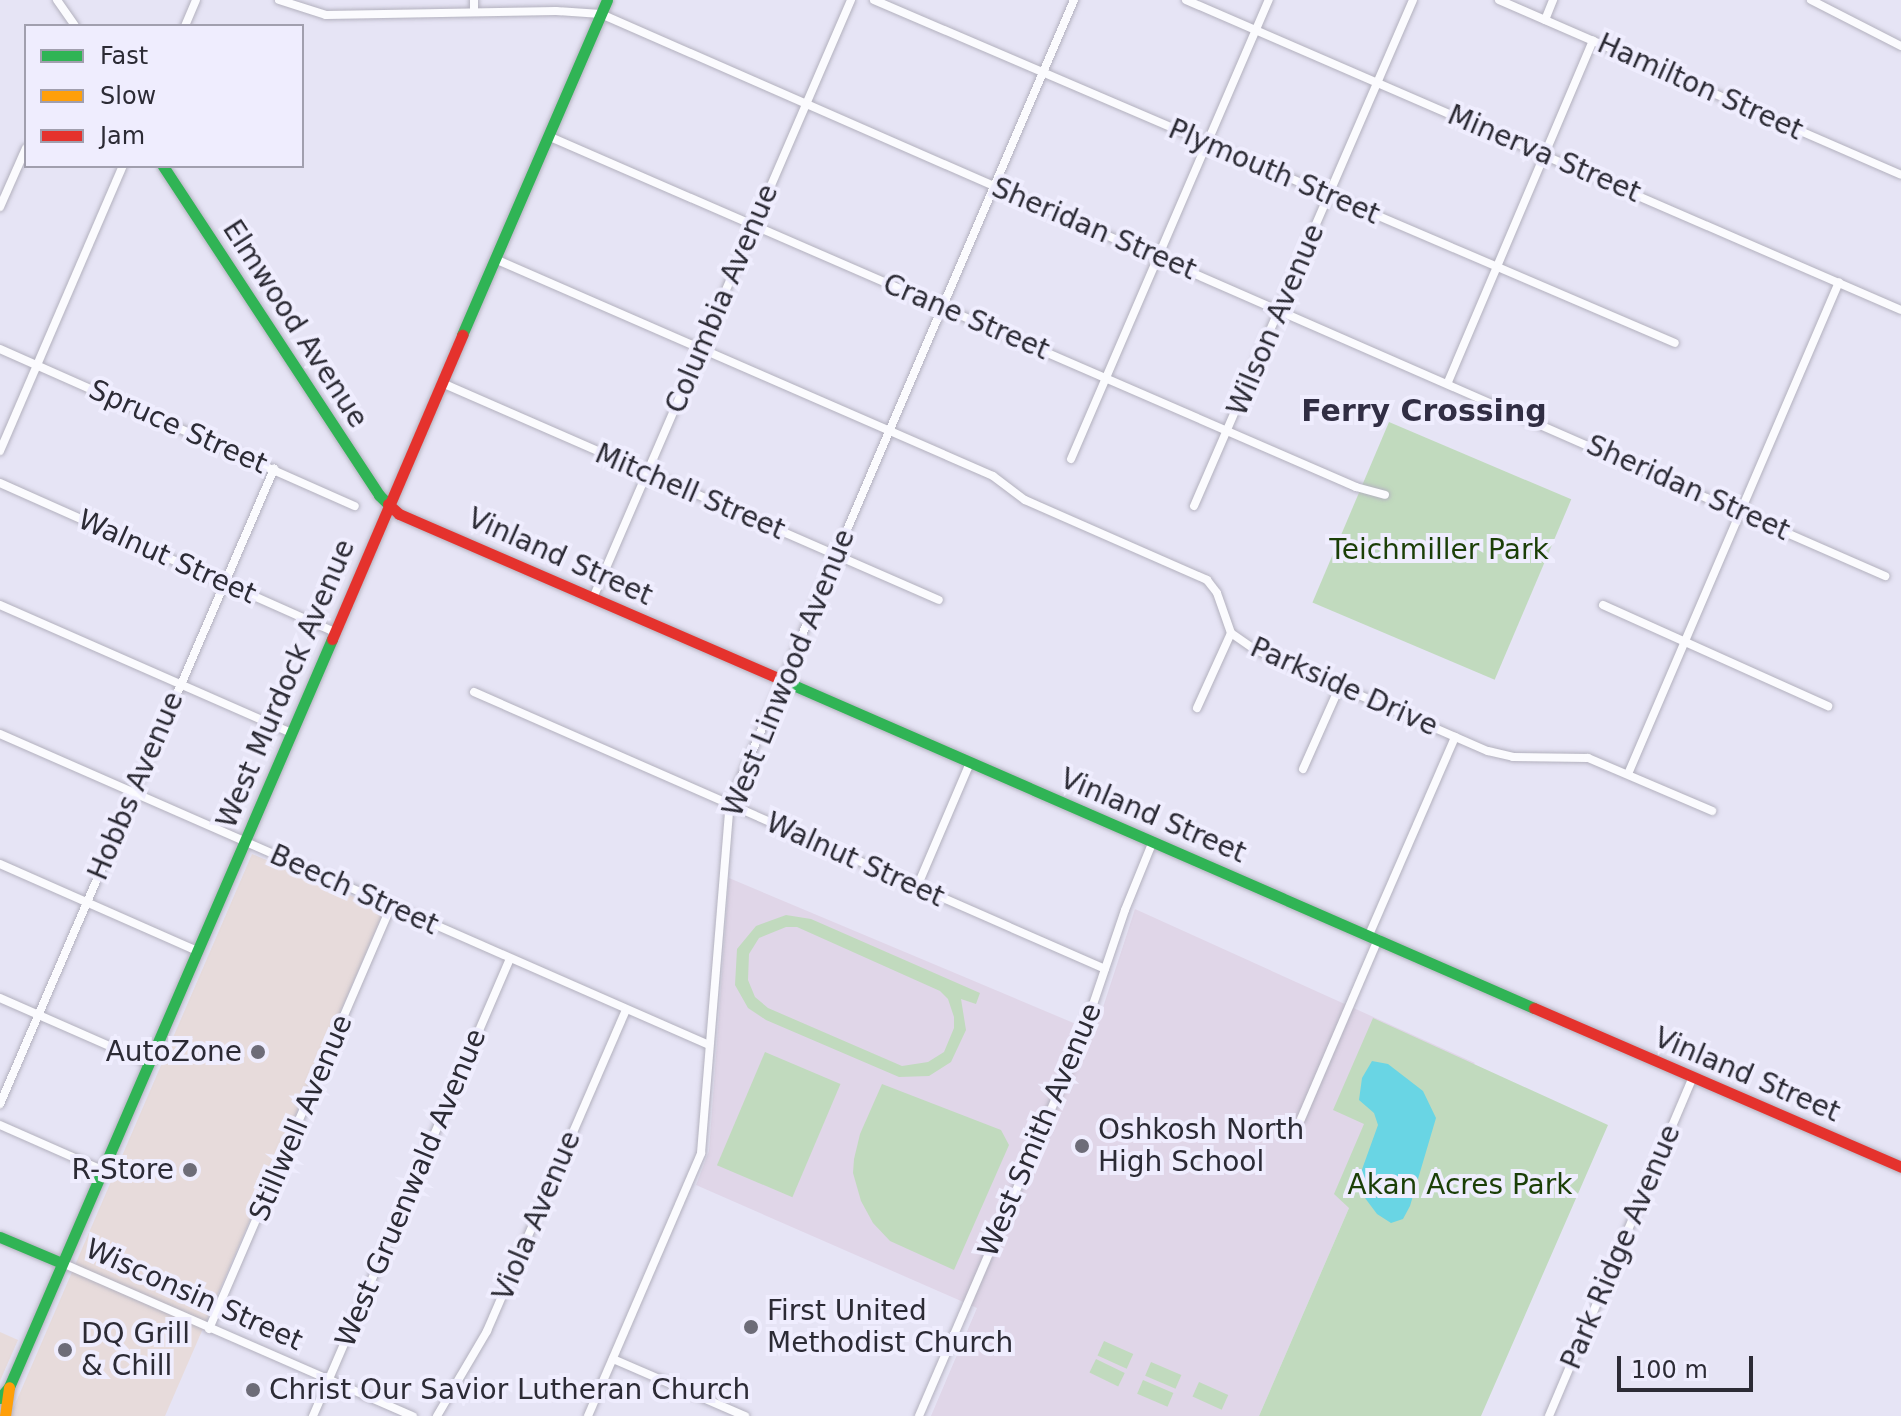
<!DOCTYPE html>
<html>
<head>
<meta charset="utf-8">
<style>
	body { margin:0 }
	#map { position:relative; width:1901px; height:1416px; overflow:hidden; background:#e6e4f5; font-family:"DejaVu Sans",sans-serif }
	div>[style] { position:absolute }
	.commercial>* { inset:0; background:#e7dbdb }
	.education>* { inset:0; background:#e0d6e8 }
	.green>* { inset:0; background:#c1dabe; transform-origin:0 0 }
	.water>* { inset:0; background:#69d5e4 }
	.roads { filter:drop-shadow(0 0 2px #b3b1be) drop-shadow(0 0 2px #b3b1be) }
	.street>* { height:8px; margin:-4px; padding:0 4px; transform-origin:4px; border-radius:4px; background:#fbfbfe }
	.fast>* { height:11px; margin:-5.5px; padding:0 5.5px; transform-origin:5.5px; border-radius:5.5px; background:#30b455 }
	.slow>* { height:11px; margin:-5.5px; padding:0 5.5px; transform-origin:5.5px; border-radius:5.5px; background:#ff9f0a }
	.jam>* { height:11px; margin:-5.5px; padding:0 5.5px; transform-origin:5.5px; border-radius:5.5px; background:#e5322d }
	.dots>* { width:22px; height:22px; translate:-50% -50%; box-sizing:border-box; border:4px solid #efedfe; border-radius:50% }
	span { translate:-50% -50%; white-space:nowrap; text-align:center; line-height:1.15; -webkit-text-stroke:8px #efedfe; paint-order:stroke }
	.street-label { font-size:28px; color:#2c2b35 }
	.park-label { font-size:28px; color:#1b3f07 }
	.poi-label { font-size:28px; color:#2c2b35 }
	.right { translate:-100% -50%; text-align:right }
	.left { translate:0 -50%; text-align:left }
	.neighbourhood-label { font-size:30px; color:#312e44; font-weight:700 }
	.legend { position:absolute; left:24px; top:24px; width:280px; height:144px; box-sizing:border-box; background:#efedfe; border:2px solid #a19fae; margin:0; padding:10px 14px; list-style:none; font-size:24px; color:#2c2b35 }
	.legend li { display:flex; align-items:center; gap:16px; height:40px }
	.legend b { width:40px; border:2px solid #a19fae }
	.scale { position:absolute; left:1617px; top:1356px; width:136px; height:36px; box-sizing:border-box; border:4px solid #2c2b35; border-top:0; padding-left:10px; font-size:24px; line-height:28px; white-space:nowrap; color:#2c2b35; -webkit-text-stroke:6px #efedfe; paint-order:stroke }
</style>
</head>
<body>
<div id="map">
	<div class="commercial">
		<div style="clip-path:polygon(252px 854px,378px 907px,382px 911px,381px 918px,165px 1416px,10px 1416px)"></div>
		<div style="clip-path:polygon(0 1332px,18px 1340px,0 1381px)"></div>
	</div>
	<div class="education">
		<div style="clip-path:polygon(729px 878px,1095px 1032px,1135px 909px,1475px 1063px,1349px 1208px,1259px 1416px,931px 1416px,977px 1308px,696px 1185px,709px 1151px)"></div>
	</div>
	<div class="green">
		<div style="left:1389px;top:422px;width:198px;height:196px;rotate:23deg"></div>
		<div style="clip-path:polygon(evenodd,786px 915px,811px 919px,980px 993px,976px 1004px,961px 999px,966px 1030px,951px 1062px,929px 1076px,899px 1077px,766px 1020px,748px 1008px,735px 985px,737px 949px,756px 926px,786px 915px,786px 927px,797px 927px,940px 991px,948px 999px,954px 1017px,954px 1028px,944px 1052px,928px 1062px,902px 1066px,768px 1008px,755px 997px,748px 980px,749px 954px,759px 938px,786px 927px)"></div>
		<div style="clip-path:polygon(1373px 1018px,1608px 1125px,1481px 1416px,1259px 1416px,1349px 1208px,1334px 1194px,1364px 1124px,1333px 1110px)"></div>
		<div style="left:765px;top:1052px;width:82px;height:123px;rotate:23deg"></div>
		<div style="clip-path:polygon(882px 1084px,1001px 1130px,1009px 1145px,954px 1270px,890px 1241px,873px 1223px,861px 1201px,853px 1173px,854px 1159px,860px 1134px)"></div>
		<div style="left:1104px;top:1341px;width:32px;height:16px;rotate:24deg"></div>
		<div style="left:1096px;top:1359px;width:32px;height:15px;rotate:26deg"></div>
		<div style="left:1151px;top:1362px;width:33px;height:15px;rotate:23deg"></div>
		<div style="left:1143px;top:1380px;width:33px;height:15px;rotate:23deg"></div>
		<div style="left:1199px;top:1382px;width:32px;height:16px;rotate:24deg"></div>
	</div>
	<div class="water">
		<div style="clip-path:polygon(1372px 1061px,1388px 1064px,1423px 1091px,1436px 1118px,1410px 1206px,1403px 1219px,1391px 1223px,1377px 1214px,1356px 1186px,1378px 1125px,1374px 1113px,1359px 1100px,1362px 1078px)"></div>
	</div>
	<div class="roads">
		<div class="street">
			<div style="left:57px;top:0;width:32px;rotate:55deg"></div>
			<div style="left:279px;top:0;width:49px;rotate:17.7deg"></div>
			<div style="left:326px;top:15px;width:230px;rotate:-1deg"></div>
			<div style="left:556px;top:11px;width:45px;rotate:3.8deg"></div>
			<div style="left:601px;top:14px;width:1402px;rotate:23.64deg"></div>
			<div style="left:474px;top:0;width:12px;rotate:90deg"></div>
			<div style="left:874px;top:0;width:871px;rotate:23.18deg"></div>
			<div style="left:1186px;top:0;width:779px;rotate:23.44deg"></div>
			<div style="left:1499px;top:0;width:438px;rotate:23.5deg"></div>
			<div style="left:1811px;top:0;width:101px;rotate:27.1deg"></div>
			<div style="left:1545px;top:20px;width:22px;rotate:-68deg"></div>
			<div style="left:185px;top:26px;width:28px;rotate:-67deg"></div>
			<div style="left:548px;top:136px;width:881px;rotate:23.48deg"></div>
			<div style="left:1356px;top:487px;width:30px;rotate:15deg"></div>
			<div style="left:0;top:207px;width:64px;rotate:-66.2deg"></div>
			<div style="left:495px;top:259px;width:543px;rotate:23.54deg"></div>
			<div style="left:993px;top:476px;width:40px;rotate:37deg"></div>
			<div style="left:1025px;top:500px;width:199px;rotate:23.7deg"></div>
			<div style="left:1207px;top:580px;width:16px;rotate:52deg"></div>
			<div style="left:1217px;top:593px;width:42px;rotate:70.7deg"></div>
			<div style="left:1231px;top:633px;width:28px;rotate:35deg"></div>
			<div style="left:1254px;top:649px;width:255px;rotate:23.6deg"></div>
			<div style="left:1488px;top:751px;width:26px;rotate:13deg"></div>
			<div style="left:1513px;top:757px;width:75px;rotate:0.8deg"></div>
			<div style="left:1588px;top:758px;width:135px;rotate:23.1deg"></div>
			<div style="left:0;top:349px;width:388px;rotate:23.9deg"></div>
			<div style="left:1448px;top:382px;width:371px;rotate:-67deg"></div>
			<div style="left:442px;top:383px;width:542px;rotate:23.59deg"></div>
			<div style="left:0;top:451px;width:310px;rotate:-66.7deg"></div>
			<div style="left:1071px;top:459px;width:500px;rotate:-66.7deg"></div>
			<div style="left:0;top:483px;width:366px;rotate:24deg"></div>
			<div style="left:1194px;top:506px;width:551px;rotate:-66.6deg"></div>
			<div style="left:593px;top:598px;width:651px;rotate:-66.66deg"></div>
			<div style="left:0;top:605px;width:318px;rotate:23.7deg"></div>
			<div style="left:1603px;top:605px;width:247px;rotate:24.2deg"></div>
			<div style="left:474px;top:692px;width:689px;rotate:23.7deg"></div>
			<div style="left:1197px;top:708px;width:82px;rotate:-65.6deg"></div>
			<div style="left:0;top:734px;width:774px;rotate:23.68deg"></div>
			<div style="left:1303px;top:769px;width:91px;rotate:-66deg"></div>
			<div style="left:1628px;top:774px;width:535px;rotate:-66.79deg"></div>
			<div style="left:0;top:864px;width:215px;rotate:23.8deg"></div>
			<div style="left:917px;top:887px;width:135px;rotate:-66.9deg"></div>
			<div style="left:1369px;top:935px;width:216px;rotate:-66.5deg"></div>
			<div style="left:0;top:998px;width:162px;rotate:23.7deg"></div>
			<div style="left:0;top:1104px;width:692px;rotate:-66.66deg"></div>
			<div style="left:1301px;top:1119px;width:196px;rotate:-66.8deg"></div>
			<div style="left:0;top:1125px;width:111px;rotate:23.8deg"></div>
			<div style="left:62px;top:1263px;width:383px;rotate:23.6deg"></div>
			<div style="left:209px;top:1329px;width:460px;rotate:-66.7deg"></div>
			<div style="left:613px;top:1359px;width:144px;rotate:23.4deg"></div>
			<div style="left:313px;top:1416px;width:498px;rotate:-66.7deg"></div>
			<div style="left:437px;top:1416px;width:99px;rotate:-59.5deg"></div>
			<div style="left:487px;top:1331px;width:350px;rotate:-66.6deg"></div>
			<div style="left:588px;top:1416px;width:286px;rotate:-66.7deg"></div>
			<div style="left:701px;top:1153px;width:351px;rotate:-85.3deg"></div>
			<div style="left:730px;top:803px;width:874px;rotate:-66.81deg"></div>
			<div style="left:919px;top:1416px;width:409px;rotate:-66.7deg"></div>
			<div style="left:1081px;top:1040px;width:137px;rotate:-71.3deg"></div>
			<div style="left:1125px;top:910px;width:74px;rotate:-67.9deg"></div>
			<div style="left:1549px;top:1416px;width:368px;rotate:-67deg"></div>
		</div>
		<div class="fast">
			<div style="left:163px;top:166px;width:394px;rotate:56.7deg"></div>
			<div style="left:379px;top:495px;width:13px;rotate:45deg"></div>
			<div style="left:462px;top:335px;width:365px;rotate:-66.6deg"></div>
			<div style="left:784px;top:681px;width:818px;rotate:23.56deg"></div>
			<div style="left:0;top:1237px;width:67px;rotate:22.8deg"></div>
			<div style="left:0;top:1398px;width:14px;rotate:-51deg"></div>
			<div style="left:9px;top:1387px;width:815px;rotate:-66.64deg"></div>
		</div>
		<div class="slow">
			<div style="left:5px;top:1416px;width:29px;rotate:-82deg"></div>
		</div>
		<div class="jam">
			<div style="left:388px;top:504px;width:15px;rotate:42deg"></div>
			<div style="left:399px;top:514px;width:420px;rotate:23.4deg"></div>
			<div style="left:332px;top:639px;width:331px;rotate:-66.8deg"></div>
			<div style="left:1534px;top:1008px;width:400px;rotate:23.4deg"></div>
		</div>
	</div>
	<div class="dots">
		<div style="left:258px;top:1052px;background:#6d6c78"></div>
		<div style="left:1082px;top:1146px;background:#6d6c78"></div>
		<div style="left:190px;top:1170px;background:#6d6c78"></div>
		<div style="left:751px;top:1327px;background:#6d6c78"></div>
		<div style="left:65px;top:1350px;background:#6d6c78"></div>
		<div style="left:253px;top:1390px;background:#6d6c78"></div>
	</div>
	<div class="street-label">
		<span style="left:1700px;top:87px;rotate:24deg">Hamilton Street</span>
		<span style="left:1544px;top:154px;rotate:23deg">Minerva Street</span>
		<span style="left:1274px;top:172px;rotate:23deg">Plymouth Street</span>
		<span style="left:1094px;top:229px;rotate:23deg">Sheridan Street</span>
		<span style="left:722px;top:299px;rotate:-67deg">Columbia Avenue</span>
		<span style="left:966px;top:317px;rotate:23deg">Crane Street</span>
		<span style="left:1276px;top:320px;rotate:-67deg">Wilson Avenue</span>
		<span style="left:295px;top:324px;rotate:57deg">Elmwood Avenue</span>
		<span style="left:178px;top:427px;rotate:24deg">Spruce Street</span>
		<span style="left:1688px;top:488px;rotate:24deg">Sheridan Street</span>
		<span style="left:690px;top:492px;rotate:23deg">Mitchell Street</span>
		<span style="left:167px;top:557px;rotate:24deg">Walnut Street</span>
		<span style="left:560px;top:557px;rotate:24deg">Vinland Street</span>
		<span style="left:789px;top:673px;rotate:-68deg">West Linwood Avenue</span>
		<span style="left:286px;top:684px;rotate:-67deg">West Murdock Avenue</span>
		<span style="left:1344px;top:687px;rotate:24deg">Parkside Drive</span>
		<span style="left:136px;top:786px;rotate:-67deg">Hobbs Avenue</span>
		<span style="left:1153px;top:816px;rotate:23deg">Vinland Street</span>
		<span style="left:855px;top:860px;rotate:24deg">Walnut Street</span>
		<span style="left:354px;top:890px;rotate:24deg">Beech Street</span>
		<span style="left:1747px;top:1075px;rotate:23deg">Vinland Street</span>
		<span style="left:301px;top:1118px;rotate:-67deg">Stillwell Avenue</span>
		<span style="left:1040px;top:1130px;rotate:-67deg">West Smith Avenue</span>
		<span style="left:411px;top:1188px;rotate:-67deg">West Gruenwald Avenue</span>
		<span style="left:537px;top:1216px;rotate:-67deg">Viola Avenue</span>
		<span style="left:1621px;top:1247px;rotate:-67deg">Park Ridge Avenue</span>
		<span style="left:194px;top:1295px;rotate:24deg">Wisconsin Street</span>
	</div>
	<div class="park-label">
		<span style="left:1439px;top:550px">Teichmiller Park</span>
		<span style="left:1460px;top:1185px">Akan Acres Park</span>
	</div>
	<div class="poi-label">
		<span class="right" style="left:242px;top:1052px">AutoZone</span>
		<span class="left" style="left:1098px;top:1146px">Oshkosh North<br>High School</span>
		<span class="right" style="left:174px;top:1170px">R-Store</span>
		<span class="left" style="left:767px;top:1327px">First United<br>Methodist Church</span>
		<span class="left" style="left:81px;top:1350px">DQ Grill<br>&amp; Chill</span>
		<span class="left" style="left:269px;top:1390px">Christ Our Savior Lutheran Church</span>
	</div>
	<div class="neighbourhood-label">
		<span style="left:1424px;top:411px">Ferry Crossing</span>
	</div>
	<ul class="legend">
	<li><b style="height:10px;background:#30b455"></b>Fast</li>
	<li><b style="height:10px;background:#ff9f0a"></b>Slow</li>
	<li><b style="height:10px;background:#e5322d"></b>Jam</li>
	</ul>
	<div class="scale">100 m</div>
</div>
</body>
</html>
